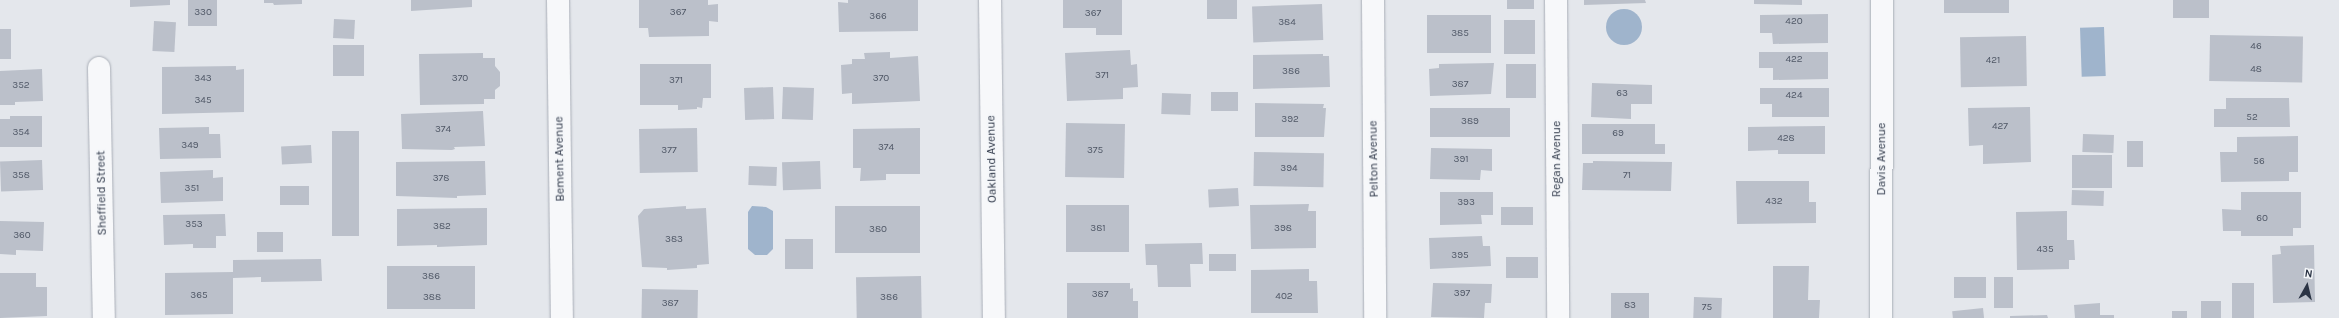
<!DOCTYPE html>
<html>
<head>
<meta charset="utf-8">
<style>
	body { margin:0 }
	#map { position:relative; width:2339px; height:318px; overflow:hidden; background:#e4e7ec; font-family:Karla,sans-serif }
	div>[style] { position:absolute }
	.water>* { inset:0; background:#9fb4cc; transform-origin:0 0 }
	.round { border-radius:50% }
	.building>* { inset:0; background:#bbc0ca; transform-origin:0 0 }
	.roads { filter:drop-shadow(0 0 1px #a9aeb7) drop-shadow(0 0 1px #a9aeb7) }
	.minor>* { height:22px; margin:-11px; padding:0 11px; transform-origin:11px; border-radius:11px; background:#f7f8fa }
	span { translate:-50% -50%; white-space:nowrap; text-align:center; line-height:1.15; -webkit-text-stroke:3px #f4f6f9; paint-order:stroke }
	.number-label { font-size:10px; color:#4f5766 }
	.number-label span { -webkit-text-stroke-width:0 }
	.street-label { font-size:12px; color:#2b3445 }
	.north { position:absolute; left:2287px; top:266px; width:40px; height:40px; -webkit-text-stroke:3px #f4f6f9; paint-order:stroke; rotate:8deg; font-size:11px; font-weight:700; line-height:16px; text-align:center; color:#2b3445 }
	.north::after { content:''; display:block; margin:auto; width:14px; height:18px; background:#2b3445; clip-path:polygon(50% 0,100% 100%,50% 72%,0 100%) }
</style>
</head>
<body>
<div id="map">
	<div class="water">
		<div class="round" style="left:1606px;top:9px;width:36px;height:36px"></div>
		<div style="left:2104px;top:27px;width:49px;height:24px;rotate:88deg"></div>
		<div style="clip-path:polygon(752px 206px,766px 207px,773px 211px,773px 249px,767px 255px,755px 255px,748px 249px,748px 212px)"></div>
	</div>
	<div class="building">
		<div style="clip-path:polygon(130px 0,170px 0,170px 5px,130px 7px)"></div>
		<div style="left:188px;top:0;width:29px;height:26px"></div>
		<div style="clip-path:polygon(264px 0,302px 0,302px 4px,274px 5px,273px 3px,264px 3px)"></div>
		<div style="clip-path:polygon(411px 0,472px 0,472px 7px,411px 11px)"></div>
		<div style="clip-path:polygon(639px 0,708px 0,708px 5px,718px 4px,718px 22px,709px 21px,709px 36px,649px 37px,648px 28px,639px 28px)"></div>
		<div style="clip-path:polygon(848px 0,918px 0,918px 31px,839px 32px,838px 2px,848px 3px)"></div>
		<div style="clip-path:polygon(1063px 0,1122px 0,1122px 35px,1096px 35px,1096px 28px,1063px 28px)"></div>
		<div style="left:1207px;top:0;width:30px;height:19px"></div>
		<div style="left:1507px;top:0;width:27px;height:9px"></div>
		<div style="clip-path:polygon(1584px 0,1645px 0,1646px 3px,1584px 5px)"></div>
		<div style="clip-path:polygon(1754px 0,1802px 0,1802px 5px,1754px 4px)"></div>
		<div style="left:1944px;top:0;width:65px;height:13px"></div>
		<div style="left:2173px;top:0;width:36px;height:18px"></div>
		<div style="left:1322px;top:4px;width:36px;height:70px;rotate:88deg"></div>
		<div style="clip-path:polygon(1828px 14px,1828px 43px,1773px 44px,1772px 33px,1760px 33px,1760px 15px)"></div>
		<div style="left:1427px;top:15px;width:64px;height:38px"></div>
		<div style="left:334px;top:19px;width:21px;height:19px;rotate:3deg"></div>
		<div style="left:1504px;top:20px;width:31px;height:34px"></div>
		<div style="left:154px;top:21px;width:22px;height:30px;rotate:3deg"></div>
		<div style="left:0;top:29px;width:11px;height:30px"></div>
		<div style="left:2210px;top:35px;width:93px;height:46px;rotate:1deg"></div>
		<div style="left:2026px;top:36px;width:50px;height:66px;rotate:89deg"></div>
		<div style="left:333px;top:45px;width:31px;height:31px"></div>
		<div style="clip-path:polygon(1130px 50px,1131px 65px,1137px 64px,1138px 87px,1123px 88px,1123px 99px,1067px 101px,1065px 53px)"></div>
		<div style="clip-path:polygon(890px 52px,890px 58px,918px 56px,920px 101px,852px 104px,852px 93px,842px 94px,841px 65px,852px 64px,852px 59px,865px 59px,864px 53px)"></div>
		<div style="clip-path:polygon(1759px 52px,1828px 52px,1828px 79px,1773px 80px,1773px 68px,1759px 68px)"></div>
		<div style="clip-path:polygon(483px 53px,483px 58px,495px 58px,495px 66px,500px 72px,500px 86px,495px 90px,495px 99px,484px 99px,484px 104px,420px 105px,419px 54px)"></div>
		<div style="clip-path:polygon(1323px 54px,1323px 56px,1329px 56px,1330px 87px,1253px 89px,1253px 55px)"></div>
		<div style="clip-path:polygon(1494px 63px,1491px 94px,1430px 96px,1429px 69px,1439px 68px,1439px 64px)"></div>
		<div style="clip-path:polygon(640px 64px,711px 64px,711px 98px,703px 98px,702px 108px,697px 107px,697px 109px,678px 110px,678px 105px,640px 105px)"></div>
		<div style="left:1506px;top:64px;width:30px;height:34px"></div>
		<div style="clip-path:polygon(236px 66px,236px 70px,244px 69px,244px 112px,162px 114px,162px 67px)"></div>
		<div style="clip-path:polygon(42px 69px,43px 101px,15px 102px,15px 105px,0 105px,0 71px)"></div>
		<div style="clip-path:polygon(1592px 83px,1652px 85px,1652px 104px,1631px 104px,1631px 119px,1591px 117px)"></div>
		<div style="left:773px;top:87px;width:32px;height:29px;rotate:88deg"></div>
		<div style="left:783px;top:87px;width:31px;height:32px;rotate:2deg"></div>
		<div style="clip-path:polygon(1760px 88px,1829px 88px,1829px 117px,1772px 117px,1772px 104px,1760px 104px)"></div>
		<div style="left:1211px;top:92px;width:27px;height:19px"></div>
		<div style="left:1162px;top:93px;width:29px;height:21px;rotate:2deg"></div>
		<div style="clip-path:polygon(2226px 98px,2289px 98px,2290px 127px,2214px 127px,2214px 109px,2226px 109px)"></div>
		<div style="clip-path:polygon(1255px 103px,1324px 104px,1323px 108px,1326px 108px,1324px 137px,1255px 137px)"></div>
		<div style="clip-path:polygon(2030px 107px,2031px 162px,1983px 164px,1983px 145px,1969px 146px,1968px 108px)"></div>
		<div style="left:1430px;top:108px;width:80px;height:29px"></div>
		<div style="clip-path:polygon(483px 111px,485px 146px,454px 147px,455px 149px,452px 150px,402px 149px,401px 114px)"></div>
		<div style="clip-path:polygon(10px 116px,42px 116px,42px 147px,0 147px,0 119px,10px 119px)"></div>
		<div style="left:1066px;top:123px;width:59px;height:54px;rotate:1deg"></div>
		<div style="clip-path:polygon(1582px 124px,1655px 124px,1655px 144px,1665px 144px,1665px 154px,1582px 154px)"></div>
		<div style="clip-path:polygon(1825px 126px,1825px 154px,1778px 154px,1778px 150px,1748px 151px,1748px 127px)"></div>
		<div style="clip-path:polygon(209px 127px,209px 134px,220px 134px,221px 158px,160px 159px,159px 128px)"></div>
		<div style="left:697px;top:128px;width:44px;height:58px;rotate:89deg"></div>
		<div style="clip-path:polygon(920px 128px,920px 174px,886px 174px,886px 180px,860px 181px,861px 168px,853px 168px,853px 129px)"></div>
		<div style="left:332px;top:131px;width:27px;height:105px"></div>
		<div style="left:2083px;top:134px;width:31px;height:18px;rotate:2deg"></div>
		<div style="clip-path:polygon(2298px 136px,2298px 172px,2289px 172px,2289px 181px,2221px 182px,2220px 152px,2237px 152px,2237px 137px)"></div>
		<div style="left:2127px;top:141px;width:16px;height:26px"></div>
		<div style="left:311px;top:145px;width:18px;height:30px;rotate:87deg"></div>
		<div style="clip-path:polygon(1431px 148px,1492px 149px,1492px 171px,1481px 170px,1480px 180px,1430px 179px)"></div>
		<div style="left:1254px;top:152px;width:70px;height:34px;rotate:1deg"></div>
		<div style="left:2072px;top:155px;width:40px;height:33px"></div>
		<div style="left:42px;top:160px;width:30px;height:42px;rotate:88deg"></div>
		<div style="clip-path:polygon(485px 161px,486px 195px,457px 196px,457px 198px,396px 196px,396px 162px)"></div>
		<div style="left:820px;top:161px;width:28px;height:38px;rotate:88deg"></div>
		<div style="clip-path:polygon(1593px 161px,1672px 162px,1671px 191px,1582px 190px,1583px 163px,1593px 163px)"></div>
		<div style="left:749px;top:166px;width:28px;height:19px;rotate:2deg"></div>
		<div style="clip-path:polygon(213px 170px,213px 178px,223px 177px,223px 201px,161px 203px,160px 172px)"></div>
		<div style="clip-path:polygon(1736px 181px,1809px 181px,1809px 202px,1816px 202px,1816px 223px,1737px 224px)"></div>
		<div style="left:280px;top:186px;width:29px;height:19px"></div>
		<div style="left:1238px;top:188px;width:18px;height:30px;rotate:87deg"></div>
		<div style="left:2072px;top:190px;width:32px;height:15px;rotate:2deg"></div>
		<div style="clip-path:polygon(1440px 192px,1493px 192px,1493px 215px,1481px 215px,1482px 224px,1440px 225px)"></div>
		<div style="clip-path:polygon(2241px 192px,2301px 192px,2301px 228px,2293px 228px,2293px 236px,2241px 236px,2241px 231px,2223px 231px,2222px 209px,2241px 210px)"></div>
		<div style="clip-path:polygon(1309px 204px,1308px 211px,1316px 211px,1316px 248px,1251px 249px,1250px 205px)"></div>
		<div style="left:1129px;top:205px;width:47px;height:63px;rotate:90deg"></div>
		<div style="clip-path:polygon(686px 206px,686px 209px,706px 208px,709px 264px,697px 265px,697px 268px,667px 270px,667px 268px,642px 267px,638px 216px,644px 209px)"></div>
		<div style="left:920px;top:206px;width:47px;height:85px;rotate:90deg"></div>
		<div style="left:1501px;top:207px;width:32px;height:18px"></div>
		<div style="clip-path:polygon(487px 208px,487px 245px,437px 247px,437px 245px,397px 246px,397px 209px)"></div>
		<div style="clip-path:polygon(2067px 211px,2067px 240px,2074px 240px,2075px 260px,2069px 260px,2069px 269px,2017px 270px,2016px 212px)"></div>
		<div style="clip-path:polygon(225px 214px,226px 236px,216px 236px,216px 248px,193px 248px,193px 244px,164px 245px,163px 215px)"></div>
		<div style="clip-path:polygon(0 221px,44px 222px,43px 251px,16px 250px,16px 255px,0 254px)"></div>
		<div style="left:257px;top:232px;width:26px;height:20px"></div>
		<div style="clip-path:polygon(1482px 236px,1483px 246px,1490px 246px,1491px 266px,1430px 269px,1429px 238px)"></div>
		<div style="left:785px;top:239px;width:28px;height:30px"></div>
		<div style="clip-path:polygon(1202px 243px,1203px 264px,1190px 264px,1191px 287px,1158px 287px,1157px 265px,1146px 265px,1145px 244px)"></div>
		<div style="clip-path:polygon(2314px 245px,2315px 302px,2273px 303px,2272px 255px,2281px 254px,2280px 246px)"></div>
		<div style="left:1209px;top:254px;width:27px;height:17px"></div>
		<div style="left:1506px;top:257px;width:32px;height:21px"></div>
		<div style="clip-path:polygon(321px 259px,322px 281px,261px 282px,261px 277px,233px 278px,233px 314px,165px 315px,165px 273px,233px 272px,233px 260px)"></div>
		<div style="left:387px;top:266px;width:88px;height:43px"></div>
		<div style="clip-path:polygon(1773px 266px,1809px 266px,1808px 300px,1820px 300px,1819px 318px,1773px 318px)"></div>
		<div style="clip-path:polygon(1309px 269px,1309px 281px,1317px 281px,1318px 313px,1251px 313px,1251px 270px)"></div>
		<div style="clip-path:polygon(0 273px,36px 273px,36px 287px,47px 287px,47px 316px,0 318px)"></div>
		<div style="left:921px;top:276px;width:42px;height:65px;rotate:89deg"></div>
		<div style="left:1954px;top:277px;width:32px;height:21px"></div>
		<div style="left:1994px;top:277px;width:19px;height:31px"></div>
		<div style="clip-path:polygon(1067px 283px,1130px 283px,1130px 289px,1133px 288px,1133px 301px,1138px 301px,1138px 318px,1067px 318px)"></div>
		<div style="clip-path:polygon(1433px 283px,1492px 284px,1491px 303px,1485px 303px,1484px 318px,1431px 317px)"></div>
		<div style="left:2232px;top:283px;width:22px;height:35px"></div>
		<div style="left:642px;top:289px;width:56px;height:29px;rotate:1deg"></div>
		<div style="left:1611px;top:293px;width:38px;height:25px"></div>
		<div style="left:1694px;top:297px;width:28px;height:21px;rotate:2deg"></div>
		<div style="left:2201px;top:301px;width:20px;height:17px"></div>
		<div style="clip-path:polygon(2100px 303px,2100px 315px,2114px 315px,2114px 318px,2075px 318px,2074px 305px)"></div>
		<div style="left:1983px;top:308px;width:10px;height:31px;rotate:84deg"></div>
		<div style="left:2172px;top:311px;width:15px;height:7px"></div>
		<div style="clip-path:polygon(2047px 315px,2048px 318px,2010px 318px,2010px 316px)"></div>
	</div>
	<div class="roads">
		<div class="minor">
			<div style="left:558px;top:0;width:318px;rotate:89.3deg"></div>
			<div style="left:990px;top:0;width:318px;rotate:89.3deg"></div>
			<div style="left:1373px;top:0;width:318px;rotate:89.6deg"></div>
			<div style="left:1556px;top:0;width:318px;rotate:89.6deg"></div>
			<div style="left:99px;top:68px;width:250px;rotate:88.9deg"></div>
			<div style="left:1881px;top:318px;width:318px;rotate:-89.8deg"></div>
		</div>
	</div>
	<div class="number-label">
		<span style="left:203px;top:13px">330</span>
		<span style="left:678px;top:13px">367</span>
		<span style="left:1093px;top:14px">367</span>
		<span style="left:878px;top:17px">366</span>
		<span style="left:1794px;top:22px">420</span>
		<span style="left:1287px;top:23px">384</span>
		<span style="left:1460px;top:34px">385</span>
		<span style="left:2256px;top:47px">46</span>
		<span style="left:1794px;top:60px">422</span>
		<span style="left:1993px;top:61px">421</span>
		<span style="left:2256px;top:70px">48</span>
		<span style="left:1291px;top:72px">386</span>
		<span style="left:1102px;top:76px">371</span>
		<span style="left:203px;top:79px">343</span>
		<span style="left:460px;top:79px">370</span>
		<span style="left:881px;top:79px">370</span>
		<span style="left:676px;top:81px">371</span>
		<span style="left:1460px;top:85px">387</span>
		<span style="left:21px;top:86px">352</span>
		<span style="left:1622px;top:94px">63</span>
		<span style="left:1794px;top:96px">424</span>
		<span style="left:203px;top:101px">345</span>
		<span style="left:2252px;top:118px">52</span>
		<span style="left:1290px;top:120px">392</span>
		<span style="left:1470px;top:122px">389</span>
		<span style="left:2000px;top:127px">427</span>
		<span style="left:443px;top:130px">374</span>
		<span style="left:21px;top:133px">354</span>
		<span style="left:1618px;top:134px">69</span>
		<span style="left:1786px;top:139px">428</span>
		<span style="left:190px;top:146px">349</span>
		<span style="left:886px;top:148px">374</span>
		<span style="left:669px;top:151px">377</span>
		<span style="left:1095px;top:151px">375</span>
		<span style="left:1461px;top:160px">391</span>
		<span style="left:2259px;top:162px">56</span>
		<span style="left:1289px;top:169px">394</span>
		<span style="left:21px;top:176px">358</span>
		<span style="left:1627px;top:176px">71</span>
		<span style="left:441px;top:179px">378</span>
		<span style="left:192px;top:189px">351</span>
		<span style="left:1774px;top:202px">432</span>
		<span style="left:1466px;top:203px">393</span>
		<span style="left:2262px;top:219px">60</span>
		<span style="left:194px;top:225px">353</span>
		<span style="left:442px;top:227px">382</span>
		<span style="left:1098px;top:229px">381</span>
		<span style="left:1283px;top:229px">398</span>
		<span style="left:878px;top:230px">380</span>
		<span style="left:22px;top:236px">360</span>
		<span style="left:674px;top:240px">383</span>
		<span style="left:2045px;top:250px">435</span>
		<span style="left:1460px;top:256px">395</span>
		<span style="left:431px;top:277px">386</span>
		<span style="left:1462px;top:294px">397</span>
		<span style="left:1100px;top:295px">387</span>
		<span style="left:199px;top:296px">365</span>
		<span style="left:1284px;top:297px">402</span>
		<span style="left:432px;top:298px">388</span>
		<span style="left:889px;top:298px">386</span>
		<span style="left:670px;top:304px">387</span>
		<span style="left:1630px;top:306px">83</span>
		<span style="left:1707px;top:308px">75</span>
	</div>
	<div class="street-label">
		<span style="left:560px;top:159px;rotate:-91deg">Bement Avenue</span>
		<span style="left:992px;top:159px;rotate:-91deg">Oakland Avenue</span>
		<span style="left:1374px;top:159px;rotate:-91deg">Pelton Avenue</span>
		<span style="left:1557px;top:159px;rotate:-90deg">Regan Avenue</span>
		<span style="left:1882px;top:159px;rotate:-90deg">Davis Avenue</span>
		<span style="left:102px;top:193px;rotate:-91deg">Sheffield Street</span>
	</div>
	<div class="north">N</div>
</div>
</body>
</html>
